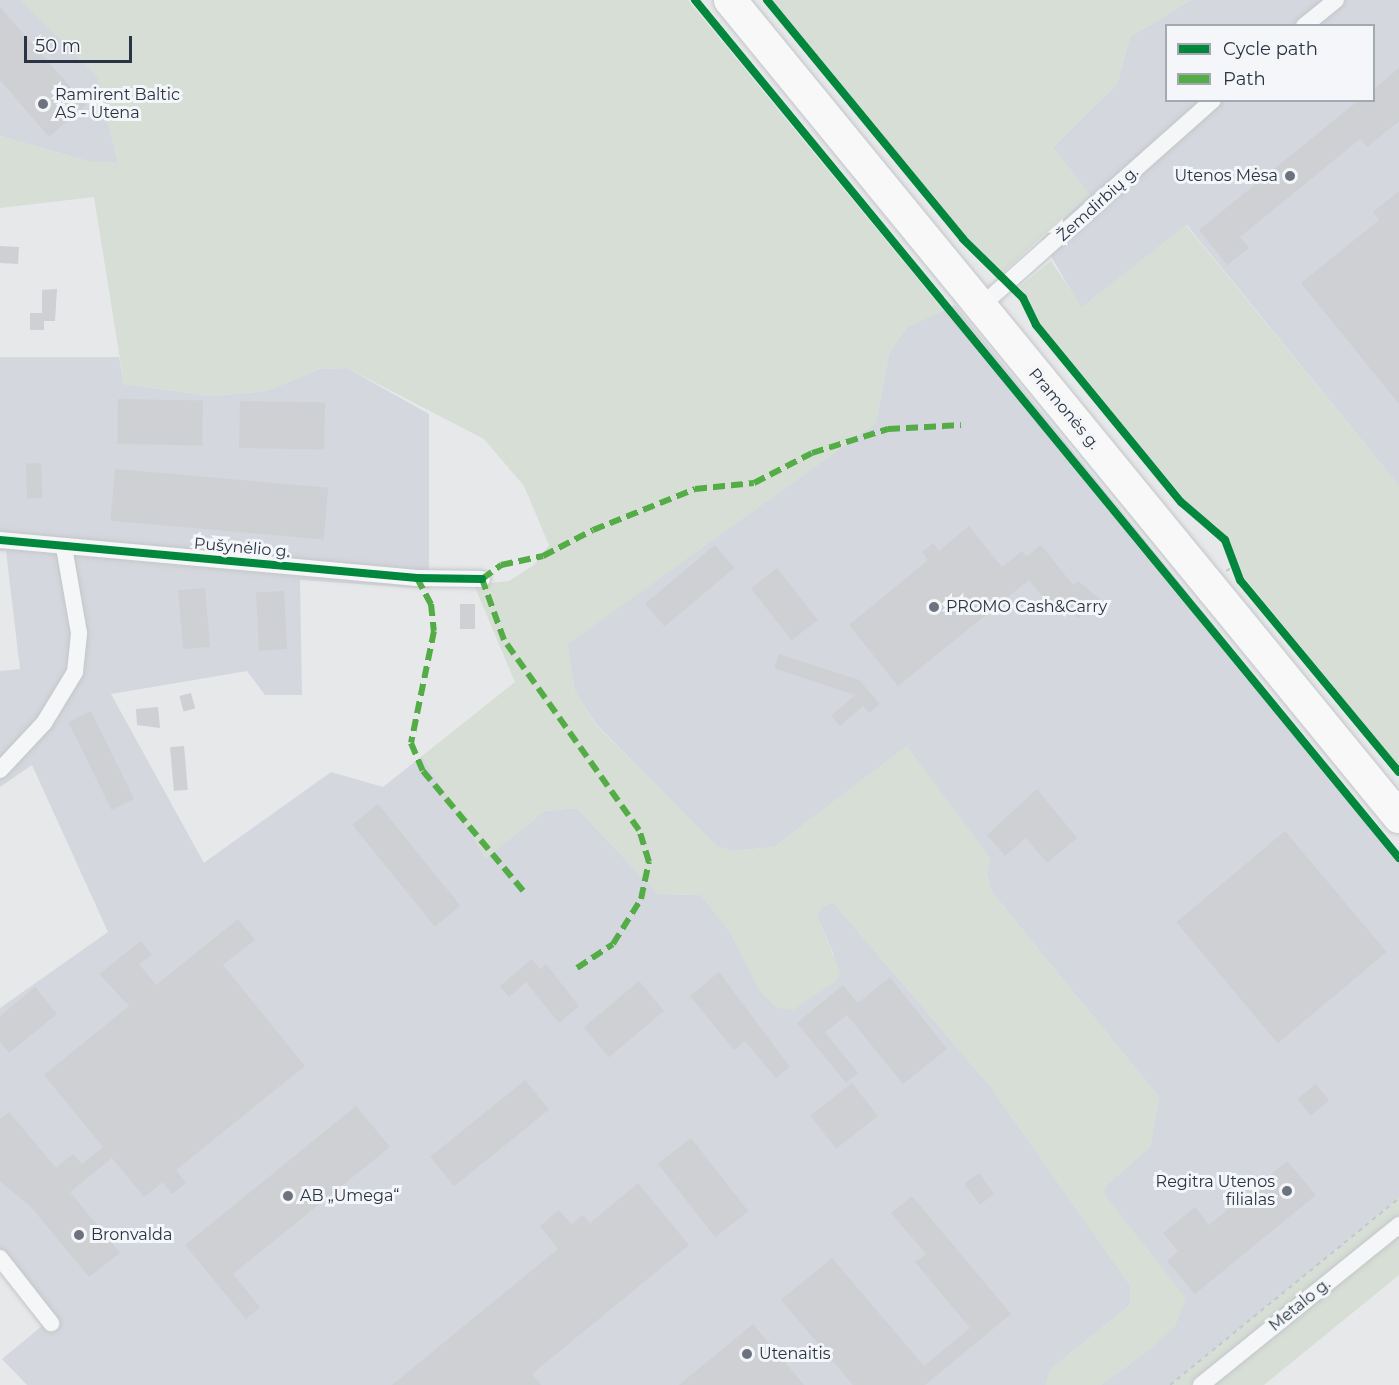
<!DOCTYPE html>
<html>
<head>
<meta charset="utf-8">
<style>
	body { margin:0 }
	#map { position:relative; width:1399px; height:1385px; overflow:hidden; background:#e6e8ea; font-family:Montserrat,sans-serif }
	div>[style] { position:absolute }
	.built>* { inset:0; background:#d4d7dd }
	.green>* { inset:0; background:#d6ded6 }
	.building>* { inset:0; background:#ced0d3; transform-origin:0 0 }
	.path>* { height:2px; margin-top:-1px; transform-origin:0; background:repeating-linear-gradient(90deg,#c5c6ca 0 4.5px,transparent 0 9px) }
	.roads { filter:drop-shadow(0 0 2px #c4c6c8) drop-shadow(0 0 2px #c4c6c8) }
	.street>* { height:16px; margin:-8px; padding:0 8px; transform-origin:8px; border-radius:8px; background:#f5f6f7 }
	.highway>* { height:32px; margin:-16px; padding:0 16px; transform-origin:16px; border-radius:16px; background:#f8f8f8 }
	.quiet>* { height:6px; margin-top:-3px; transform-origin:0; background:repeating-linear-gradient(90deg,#54ac47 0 12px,transparent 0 18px) }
	.cycleway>* { height:8px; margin:-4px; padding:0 4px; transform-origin:4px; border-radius:4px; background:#00873e }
	.dots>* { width:16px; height:16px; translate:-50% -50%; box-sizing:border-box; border:3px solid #f4f6f9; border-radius:50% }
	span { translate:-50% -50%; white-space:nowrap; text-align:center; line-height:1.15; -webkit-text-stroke:6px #f4f6f9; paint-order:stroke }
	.poi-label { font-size:16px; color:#2b3445 }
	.left { translate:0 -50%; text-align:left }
	.right { translate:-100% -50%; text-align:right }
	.street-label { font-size:16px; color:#2b3445 }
	.legend { position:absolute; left:1165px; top:24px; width:210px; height:78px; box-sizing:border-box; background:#f4f6f9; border:2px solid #a4a8b1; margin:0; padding:8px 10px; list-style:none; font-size:18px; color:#2b3445 }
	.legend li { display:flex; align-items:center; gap:12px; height:30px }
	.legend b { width:30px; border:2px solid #a4a8b1 }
	.scale { position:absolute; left:24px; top:36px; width:108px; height:27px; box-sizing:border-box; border:3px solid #2b3445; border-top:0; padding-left:8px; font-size:18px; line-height:21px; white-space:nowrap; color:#2b3445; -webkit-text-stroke:4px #f4f6f9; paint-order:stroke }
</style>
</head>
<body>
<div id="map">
	<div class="built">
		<div style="clip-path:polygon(0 0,21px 0,97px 75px,118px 163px,91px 162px,0 136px)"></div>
		<div style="clip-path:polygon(evenodd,1191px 0,1399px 0,1399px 486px,1187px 225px,1081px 308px,1041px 239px,1089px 194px,1053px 147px,1117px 84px,1130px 37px,1191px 0,1166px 26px,1374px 26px,1374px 100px,1166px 100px,1166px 26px)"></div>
		<div style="clip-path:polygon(955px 305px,1399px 854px,1399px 1198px,1170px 1385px,1101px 1385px,1155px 1345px,1185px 1298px,1104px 1195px,1105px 1186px,1150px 1147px,1159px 1097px,991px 891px,987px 874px,907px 746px,774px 847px,733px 851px,717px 847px,596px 724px,575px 692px,567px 644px,876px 423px,889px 353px,907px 327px)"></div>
		<div style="clip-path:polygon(0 357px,119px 357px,124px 384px,211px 396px,266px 391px,320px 369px,347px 368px,429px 414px,429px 589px,300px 580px,302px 695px,265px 695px,247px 671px,111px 694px,204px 863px,177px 882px,331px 772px,383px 787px,422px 756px,486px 858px,544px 811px,577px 808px,658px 894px,701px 895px,730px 932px,761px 992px,834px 955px,817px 916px,823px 906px,833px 902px,990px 1086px,1130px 1285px,1130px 1305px,1050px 1370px,1046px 1385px,27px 1385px,2px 1359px,42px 1326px,0 1270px,0 1008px,108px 932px,32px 765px,0 787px,0 671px,20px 669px,6px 551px,0 551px)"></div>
	</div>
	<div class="green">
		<div style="clip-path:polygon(21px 0,688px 0,944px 311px,907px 327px,889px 353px,876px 423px,568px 644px,575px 692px,596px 725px,717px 846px,733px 851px,774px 847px,907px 746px,991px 859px,987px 874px,991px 891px,1159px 1097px,1150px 1147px,1105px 1186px,1105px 1195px,1186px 1298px,1175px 1327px,1155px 1345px,1101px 1385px,1046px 1385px,1050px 1370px,1130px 1305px,1130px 1285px,990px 1086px,833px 902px,823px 906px,817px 916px,840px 971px,836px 981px,793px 1010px,777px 1008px,761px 992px,730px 932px,701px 895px,658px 894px,577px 808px,544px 811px,486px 858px,422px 756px,515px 682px,474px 585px,509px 581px,534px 565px,549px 545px,524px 486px,484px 439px,347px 368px,320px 369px,266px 391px,211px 396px,124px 384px,94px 197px,0 208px,0 136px,91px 162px,118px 163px,97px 75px)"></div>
		<div style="clip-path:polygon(771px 0,1191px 0,1130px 37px,1117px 84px,1053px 147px,1089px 194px,1003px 272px,965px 238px)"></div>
		<div style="clip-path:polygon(1186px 225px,1399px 486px,1399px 767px,1243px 576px,1217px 526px,1196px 513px,1041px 327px,1020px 287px,1051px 261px,1082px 307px)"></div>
		<div style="clip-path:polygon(1399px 1198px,1399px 1275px,1264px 1385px,1170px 1385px)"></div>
	</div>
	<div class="building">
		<div style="clip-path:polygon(0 7px,86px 105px,49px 137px,0 80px)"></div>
		<div style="clip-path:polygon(1399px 68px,1399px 121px,1367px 147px,1360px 139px,1240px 237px,1249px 248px,1227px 265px,1199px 230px,1359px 100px,1374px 100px,1374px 89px)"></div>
		<div style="clip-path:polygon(1399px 191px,1399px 404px,1301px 283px,1379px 220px,1373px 212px)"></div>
		<div style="left:0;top:246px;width:19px;height:17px;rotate:3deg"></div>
		<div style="clip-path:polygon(57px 289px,55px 321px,44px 321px,44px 330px,30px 330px,30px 313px,42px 313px,42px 290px)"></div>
		<div style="left:118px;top:399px;width:85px;height:45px;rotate:1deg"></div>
		<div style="left:240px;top:401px;width:85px;height:47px;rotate:1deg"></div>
		<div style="left:41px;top:463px;width:35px;height:15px;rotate:88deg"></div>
		<div style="left:115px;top:469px;width:214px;height:52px;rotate:5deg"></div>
		<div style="clip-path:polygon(969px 526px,1002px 567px,1022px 551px,1027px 556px,1041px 545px,1073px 585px,1078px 581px,1101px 600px,1078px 618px,1062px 597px,1050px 606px,1029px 580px,898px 686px,849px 625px,928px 560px,922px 552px,933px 543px,939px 551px)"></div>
		<div style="left:715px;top:545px;width:30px;height:91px;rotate:50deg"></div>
		<div style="left:777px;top:568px;width:66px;height:33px;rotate:52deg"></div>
		<div style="left:205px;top:588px;width:59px;height:27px;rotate:85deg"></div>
		<div style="left:284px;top:591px;width:58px;height:28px;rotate:87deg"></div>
		<div style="left:460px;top:604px;width:15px;height:25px"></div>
		<div style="clip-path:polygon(779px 654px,859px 680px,880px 704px,869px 713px,863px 706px,840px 726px,831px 716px,855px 695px,774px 668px)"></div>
		<div style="left:191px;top:693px;width:16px;height:12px;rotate:75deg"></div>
		<div style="clip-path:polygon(158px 707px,160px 728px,137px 725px,136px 709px)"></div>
		<div style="left:91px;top:711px;width:98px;height:25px;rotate:64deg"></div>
		<div style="left:184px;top:746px;width:44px;height:14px;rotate:85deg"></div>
		<div style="clip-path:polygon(1037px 789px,1077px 838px,1047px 863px,1026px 838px,1005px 856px,987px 835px)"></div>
		<div style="left:378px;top:804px;width:131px;height:33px;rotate:51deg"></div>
		<div style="left:1285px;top:831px;width:158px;height:142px;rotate:50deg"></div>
		<div style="clip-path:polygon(238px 919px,255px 940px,223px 965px,305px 1066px,176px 1170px,186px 1183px,172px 1194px,163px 1182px,144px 1197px,112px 1158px,70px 1192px,120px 1253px,89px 1277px,31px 1207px,0 1181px,0 1119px,9px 1112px,56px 1168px,73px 1154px,82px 1164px,103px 1147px,44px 1075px,129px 1006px,99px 974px,141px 941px,152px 955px,139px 964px,156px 985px)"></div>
		<div style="clip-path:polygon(532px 959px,540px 969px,546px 964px,579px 1006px,559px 1023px,526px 982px,509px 997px,500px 986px)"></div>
		<div style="clip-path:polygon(719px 972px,790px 1067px,776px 1078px,745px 1041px,734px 1050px,690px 996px)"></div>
		<div style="clip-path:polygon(890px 977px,947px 1049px,903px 1084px,847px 1015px,825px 1032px,858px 1073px,846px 1083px,797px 1023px,843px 985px,858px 1003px)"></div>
		<div style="left:639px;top:981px;width:39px;height:72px;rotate:50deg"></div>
		<div style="clip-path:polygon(35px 987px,57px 1014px,9px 1053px,0 1042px,0 1016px)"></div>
		<div style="left:525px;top:1080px;width:38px;height:122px;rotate:51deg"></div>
		<div style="left:852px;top:1083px;width:42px;height:53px;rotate:52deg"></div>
		<div style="left:1316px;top:1084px;width:21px;height:24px;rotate:51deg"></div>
		<div style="clip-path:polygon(356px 1106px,390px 1147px,233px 1274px,260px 1307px,246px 1319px,185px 1245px)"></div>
		<div style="left:691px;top:1138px;width:93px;height:42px;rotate:52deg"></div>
		<div style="clip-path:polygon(1287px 1161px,1316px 1195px,1195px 1294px,1167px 1261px,1178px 1251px,1163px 1233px,1195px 1207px,1209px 1225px)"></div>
		<div style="left:979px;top:1173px;width:26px;height:18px;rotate:54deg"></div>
		<div style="clip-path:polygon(638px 1183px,689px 1245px,532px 1374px,541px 1385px,392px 1385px,558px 1249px,540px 1226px,559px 1210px,571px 1224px,583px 1215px,590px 1223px)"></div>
		<div style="clip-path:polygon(912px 1196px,1011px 1314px,925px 1385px,853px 1385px,781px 1300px,832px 1258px,924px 1366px,970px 1328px,915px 1262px,926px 1254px,891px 1213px)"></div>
		<div style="clip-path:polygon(753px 1324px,804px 1385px,679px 1385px)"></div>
	</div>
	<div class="path">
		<div style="left:1226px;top:571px;width:12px;rotate:-31deg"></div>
		<div style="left:1170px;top:1385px;width:296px;rotate:-39.2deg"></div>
	</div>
	<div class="roads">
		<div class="street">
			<div style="left:1304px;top:26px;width:41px;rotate:-39.1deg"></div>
			<div style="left:981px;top:306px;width:310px;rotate:-41.6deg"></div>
			<div style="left:0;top:540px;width:419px;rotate:5.2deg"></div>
			<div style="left:417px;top:578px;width:65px;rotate:0.9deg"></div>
			<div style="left:0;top:770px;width:64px;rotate:-46.9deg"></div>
			<div style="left:44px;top:723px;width:60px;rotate:-58.7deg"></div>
			<div style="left:75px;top:672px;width:39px;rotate:-84deg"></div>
			<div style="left:79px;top:633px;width:87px;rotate:-99.9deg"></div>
			<div style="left:0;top:1258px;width:83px;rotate:51.9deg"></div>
			<div style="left:1201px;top:1385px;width:255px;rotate:-38.9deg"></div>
		</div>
		<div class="highway">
			<div style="left:730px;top:0;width:1056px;rotate:50.69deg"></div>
		</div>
	</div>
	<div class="quiet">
		<div style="left:417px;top:578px;width:30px;rotate:62deg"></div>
		<div style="left:431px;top:604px;width:27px;rotate:84deg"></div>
		<div style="left:434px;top:631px;width:114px;rotate:101.6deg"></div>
		<div style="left:411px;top:743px;width:30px;rotate:67deg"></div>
		<div style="left:423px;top:771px;width:159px;rotate:50.1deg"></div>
		<div style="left:577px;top:968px;width:43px;rotate:-33.7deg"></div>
		<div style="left:613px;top:944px;width:53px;rotate:-58.1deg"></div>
		<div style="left:641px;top:899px;width:38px;rotate:-78deg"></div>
		<div style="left:649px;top:862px;width:34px;rotate:-107deg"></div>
		<div style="left:639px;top:830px;width:233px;rotate:-125.4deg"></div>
		<div style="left:504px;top:640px;width:65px;rotate:-109.8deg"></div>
		<div style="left:482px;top:579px;width:24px;rotate:-36deg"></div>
		<div style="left:501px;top:565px;width:43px;rotate:-12.1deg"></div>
		<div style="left:543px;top:556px;width:56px;rotate:-27.5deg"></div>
		<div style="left:593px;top:530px;width:110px;rotate:-21.9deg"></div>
		<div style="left:695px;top:489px;width:59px;rotate:-5.8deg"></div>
		<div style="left:754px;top:483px;width:65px;rotate:-27.3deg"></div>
		<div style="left:812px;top:453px;width:80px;rotate:-17.5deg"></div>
		<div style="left:888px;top:429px;width:73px;rotate:-3.1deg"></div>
	</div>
	<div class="cycleway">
		<div style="left:695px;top:0;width:1110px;rotate:50.63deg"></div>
		<div style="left:767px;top:0;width:309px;rotate:50.6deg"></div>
		<div style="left:963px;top:239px;width:84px;rotate:44.5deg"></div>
		<div style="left:1023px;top:298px;width:30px;rotate:64deg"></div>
		<div style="left:1036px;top:325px;width:229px;rotate:50.7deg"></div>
		<div style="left:1181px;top:502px;width:58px;rotate:40.8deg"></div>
		<div style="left:1225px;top:540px;width:43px;rotate:69.4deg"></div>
		<div style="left:1240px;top:580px;width:249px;rotate:50.4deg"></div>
		<div style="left:0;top:540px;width:419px;rotate:5.2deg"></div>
		<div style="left:417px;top:578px;width:65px;rotate:0.9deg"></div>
	</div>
	<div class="dots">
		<div style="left:43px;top:104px;background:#6c737f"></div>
		<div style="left:1290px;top:176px;background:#6c737f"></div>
		<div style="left:934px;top:607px;background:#6c737f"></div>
		<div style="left:1287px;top:1191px;background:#6c737f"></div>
		<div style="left:288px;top:1196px;background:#6c737f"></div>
		<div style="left:79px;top:1235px;background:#6c737f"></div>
		<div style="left:747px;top:1354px;background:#6c737f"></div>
	</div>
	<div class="poi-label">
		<span class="left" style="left:55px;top:104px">Ramirent Baltic<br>AS - Utena</span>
		<span class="right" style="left:1278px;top:176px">Utenos Mėsa</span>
		<span class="left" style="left:946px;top:607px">PROMO Cash&amp;Carry</span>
		<span class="right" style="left:1275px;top:1191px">Regitra Utenos<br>filialas</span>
		<span class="left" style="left:300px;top:1196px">AB „Umega“</span>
		<span class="left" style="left:91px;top:1235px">Bronvalda</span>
		<span class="left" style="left:759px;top:1354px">Utenaitis</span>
	</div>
	<div class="street-label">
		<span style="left:1098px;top:204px;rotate:-42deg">Žemdirbių g.</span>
		<span style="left:1064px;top:409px;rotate:50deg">Pramonės g.</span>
		<span style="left:242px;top:548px;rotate:5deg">Pušynėlio g.</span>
		<span style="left:1300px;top:1305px;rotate:-39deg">Metalo g.</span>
	</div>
	<ul class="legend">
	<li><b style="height:8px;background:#00873e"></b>Cycle path</li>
	<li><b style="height:8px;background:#54ac47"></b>Path</li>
	</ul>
	<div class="scale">50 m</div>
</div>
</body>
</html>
